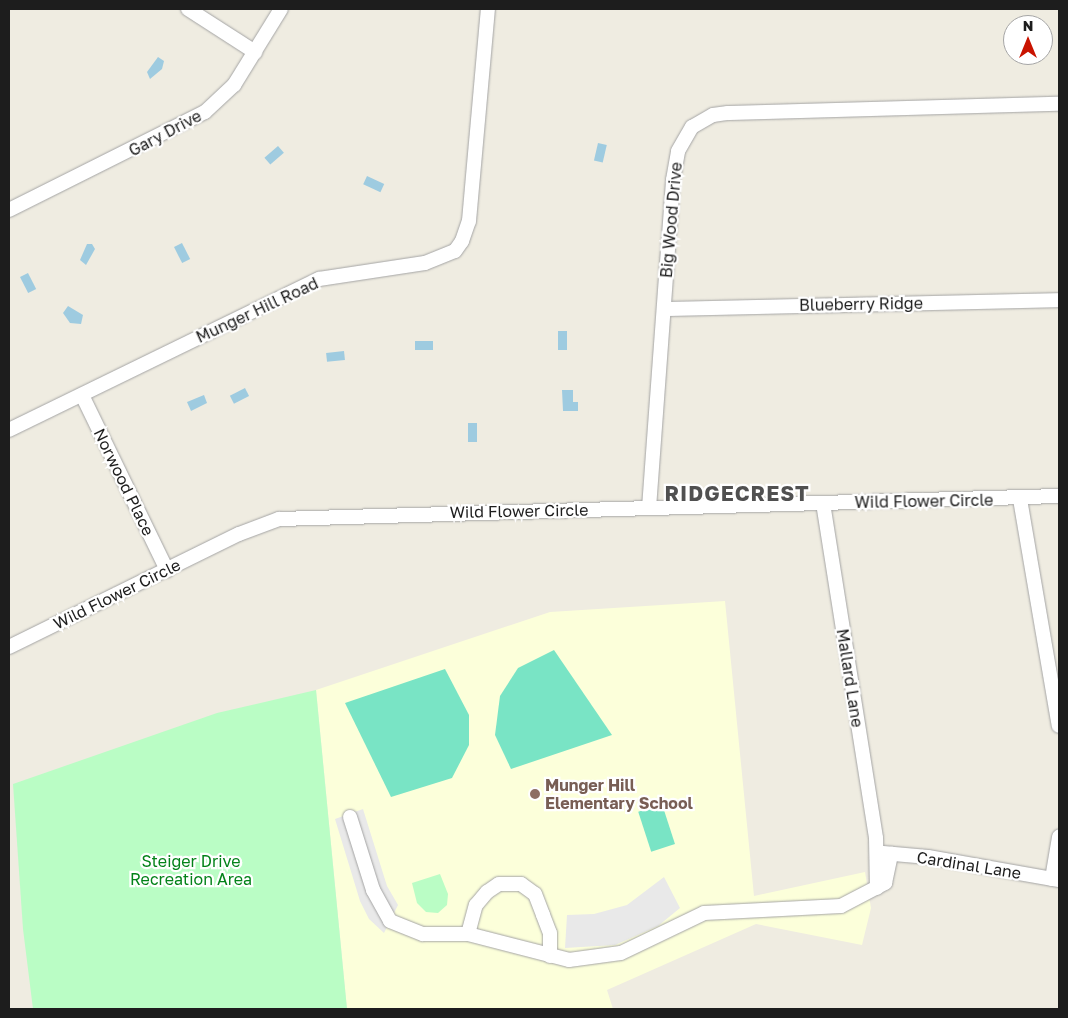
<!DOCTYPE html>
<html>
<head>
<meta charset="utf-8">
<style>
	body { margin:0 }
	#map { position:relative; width:1068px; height:1018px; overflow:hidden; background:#efece1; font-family:"Golos Text",sans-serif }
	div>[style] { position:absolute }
	.education>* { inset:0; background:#fcffda }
	.park>* { inset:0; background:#bafdc5 }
	.pitch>* { inset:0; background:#79e4c5; transform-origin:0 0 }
	.parking>* { inset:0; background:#e9e9e9 }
	.water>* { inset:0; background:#9ecbe0; transform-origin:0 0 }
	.roads { filter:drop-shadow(0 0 1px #a4a4a4) drop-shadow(0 0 1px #a4a4a4) }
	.minor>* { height:14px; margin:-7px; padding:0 7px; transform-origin:7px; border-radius:7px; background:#fff }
	.dots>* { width:14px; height:14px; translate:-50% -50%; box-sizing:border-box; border:2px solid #fff; border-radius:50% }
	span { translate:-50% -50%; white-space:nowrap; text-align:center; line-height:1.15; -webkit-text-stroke:4.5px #fff; paint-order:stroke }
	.street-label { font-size:16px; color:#1d1d1d }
	.education-label { font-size:16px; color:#785e54; font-weight:700 }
	.left { translate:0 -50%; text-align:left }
	.park-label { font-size:16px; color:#038219 }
	.district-label { font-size:21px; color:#505050; font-weight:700; letter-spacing:1px }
	.frame { position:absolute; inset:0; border:10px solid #1d1d1d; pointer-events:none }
	.north { position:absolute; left:1003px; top:15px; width:50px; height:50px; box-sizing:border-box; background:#fff; border:1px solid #a5a5a5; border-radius:50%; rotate:0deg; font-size:14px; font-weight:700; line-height:20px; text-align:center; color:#1d1d1d }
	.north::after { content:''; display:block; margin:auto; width:18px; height:22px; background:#c91300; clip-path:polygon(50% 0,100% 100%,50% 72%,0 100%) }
</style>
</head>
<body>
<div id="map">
	<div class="education">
		<div style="clip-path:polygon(725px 601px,754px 896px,865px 872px,871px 908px,862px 945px,756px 924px,607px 990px,613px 1009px,347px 1009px,316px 690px,550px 612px)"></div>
	</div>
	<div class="park">
		<div style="clip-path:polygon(316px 690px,347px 1009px,33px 1009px,23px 929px,13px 784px,217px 713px)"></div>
		<div style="clip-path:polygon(440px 874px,448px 894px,447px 905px,438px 913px,426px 912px,417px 903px,412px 883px)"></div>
	</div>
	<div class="pitch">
		<div style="clip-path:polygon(554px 650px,612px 735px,511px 769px,495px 735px,500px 696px,518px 668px)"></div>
		<div style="clip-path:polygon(445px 669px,469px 715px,469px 745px,452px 778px,391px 797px,345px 703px)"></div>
		<div style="left:662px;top:804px;width:42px;height:25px;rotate:72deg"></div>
	</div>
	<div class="parking">
		<div style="clip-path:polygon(363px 809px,387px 886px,398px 905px,384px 933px,369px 919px,360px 901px,335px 819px)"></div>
		<div style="clip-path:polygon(664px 877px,680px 908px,658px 926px,615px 945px,565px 948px,567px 915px,594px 914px,627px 905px)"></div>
	</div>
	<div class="water">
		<div style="clip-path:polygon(158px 57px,164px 61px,162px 69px,150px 79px,147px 72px)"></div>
		<div style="left:598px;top:143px;width:9px;height:18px;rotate:13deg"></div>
		<div style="left:278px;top:146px;width:9px;height:18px;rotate:49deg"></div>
		<div style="left:367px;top:176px;width:19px;height:9px;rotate:25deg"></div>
		<div style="left:182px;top:243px;width:18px;height:9px;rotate:63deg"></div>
		<div style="clip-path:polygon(87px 244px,92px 244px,95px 249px,86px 265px,80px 260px)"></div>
		<div style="left:28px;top:273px;width:18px;height:9px;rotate:63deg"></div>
		<div style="clip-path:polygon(68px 306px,83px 315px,81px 324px,70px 323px,63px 313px)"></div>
		<div style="left:558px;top:331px;width:9px;height:19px"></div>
		<div style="left:433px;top:341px;width:9px;height:18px;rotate:90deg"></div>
		<div style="left:344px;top:351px;width:9px;height:18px;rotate:84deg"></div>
		<div style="left:245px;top:388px;width:9px;height:17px;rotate:63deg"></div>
		<div style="clip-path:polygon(562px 390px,573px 390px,573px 402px,578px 402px,578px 411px,563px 411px)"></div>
		<div style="clip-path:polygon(204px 395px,207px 403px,191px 411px,187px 402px)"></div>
		<div style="left:468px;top:423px;width:9px;height:19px"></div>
	</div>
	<div class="roads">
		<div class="minor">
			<div style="left:188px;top:9px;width:80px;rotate:32.7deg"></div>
			<div style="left:9px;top:210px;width:219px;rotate:-26.6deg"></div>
			<div style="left:205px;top:112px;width:40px;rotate:-43deg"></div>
			<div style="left:234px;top:85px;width:89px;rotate:-58.3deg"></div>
			<div style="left:664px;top:309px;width:395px;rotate:-1.3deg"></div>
			<div style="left:82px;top:395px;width:195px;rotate:64.1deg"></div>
			<div style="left:9px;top:430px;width:345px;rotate:-26deg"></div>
			<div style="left:319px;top:279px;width:107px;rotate:-8.6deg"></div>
			<div style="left:425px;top:263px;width:32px;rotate:-22deg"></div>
			<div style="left:455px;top:251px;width:12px;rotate:-55deg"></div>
			<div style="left:462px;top:241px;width:21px;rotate:-71deg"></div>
			<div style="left:469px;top:221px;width:213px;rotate:-84.9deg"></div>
			<div style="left:1020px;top:499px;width:230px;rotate:80.3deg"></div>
			<div style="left:823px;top:503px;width:339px;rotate:81deg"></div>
			<div style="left:876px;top:838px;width:50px;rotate:88.9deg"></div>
			<div style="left:649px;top:508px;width:329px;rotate:-85.8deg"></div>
			<div style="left:673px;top:180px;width:29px;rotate:-80deg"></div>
			<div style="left:678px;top:151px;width:28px;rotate:-60deg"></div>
			<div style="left:692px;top:127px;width:24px;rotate:-30deg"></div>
			<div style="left:713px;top:115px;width:15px;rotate:-8deg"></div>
			<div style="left:728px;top:113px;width:331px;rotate:-1.6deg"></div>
			<div style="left:9px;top:647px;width:256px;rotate:-26.2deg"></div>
			<div style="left:239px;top:534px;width:43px;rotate:-20.6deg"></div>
			<div style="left:279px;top:519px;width:780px;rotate:-1.69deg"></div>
			<div style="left:350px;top:817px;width:77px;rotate:72.5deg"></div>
			<div style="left:373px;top:890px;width:35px;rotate:61deg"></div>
			<div style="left:390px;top:921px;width:35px;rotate:22deg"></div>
			<div style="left:423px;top:934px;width:45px"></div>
			<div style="left:468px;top:934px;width:104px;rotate:14.4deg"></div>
			<div style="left:569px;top:960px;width:52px;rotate:-7.7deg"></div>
			<div style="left:621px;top:953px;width:92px;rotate:-25.7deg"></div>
			<div style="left:704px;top:913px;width:137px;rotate:-2.9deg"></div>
			<div style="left:841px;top:906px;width:50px;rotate:-27.6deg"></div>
			<div style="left:885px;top:883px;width:30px;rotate:-78deg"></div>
			<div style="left:883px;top:853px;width:45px;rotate:5.1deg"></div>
			<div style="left:928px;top:857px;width:133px;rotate:10deg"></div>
			<div style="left:1052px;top:879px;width:43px;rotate:-80.5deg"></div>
			<div style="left:468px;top:934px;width:30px;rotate:-75deg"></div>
			<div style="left:476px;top:905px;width:17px;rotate:-50deg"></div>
			<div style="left:487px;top:892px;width:14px;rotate:-34deg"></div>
			<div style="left:499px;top:884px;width:22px"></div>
			<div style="left:521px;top:884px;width:17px;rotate:36deg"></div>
			<div style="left:535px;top:894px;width:22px;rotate:69deg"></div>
			<div style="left:543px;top:915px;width:19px;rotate:69deg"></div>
			<div style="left:550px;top:933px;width:23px;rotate:90deg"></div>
		</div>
	</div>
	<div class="dots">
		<div style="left:535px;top:794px;background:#8d6e63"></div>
	</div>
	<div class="street-label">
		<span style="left:165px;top:133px;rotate:-28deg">Gary Drive</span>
		<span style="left:671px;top:220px;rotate:-85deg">Big Wood Drive</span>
		<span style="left:861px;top:304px;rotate:-1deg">Blueberry Ridge</span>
		<span style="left:257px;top:310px;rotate:-25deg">Munger Hill Road</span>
		<span style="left:124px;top:482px;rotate:64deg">Norwood Place</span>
		<span style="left:924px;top:501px;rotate:-1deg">Wild Flower Circle</span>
		<span style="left:519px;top:511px;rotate:-1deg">Wild Flower Circle</span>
		<span style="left:117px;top:594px;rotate:-26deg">Wild Flower Circle</span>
		<span style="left:850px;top:678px;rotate:81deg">Mallard Lane</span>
		<span style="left:969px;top:865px;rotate:9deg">Cardinal Lane</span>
	</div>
	<div class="education-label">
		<span class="left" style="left:545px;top:794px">Munger Hill<br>Elementary School</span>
	</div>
	<div class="park-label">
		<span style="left:191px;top:870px">Steiger Drive<br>Recreation Area</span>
	</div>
	<div class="district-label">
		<span style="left:737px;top:493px">RIDGECREST</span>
	</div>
	<div class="frame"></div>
	<div class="north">N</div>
</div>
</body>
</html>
